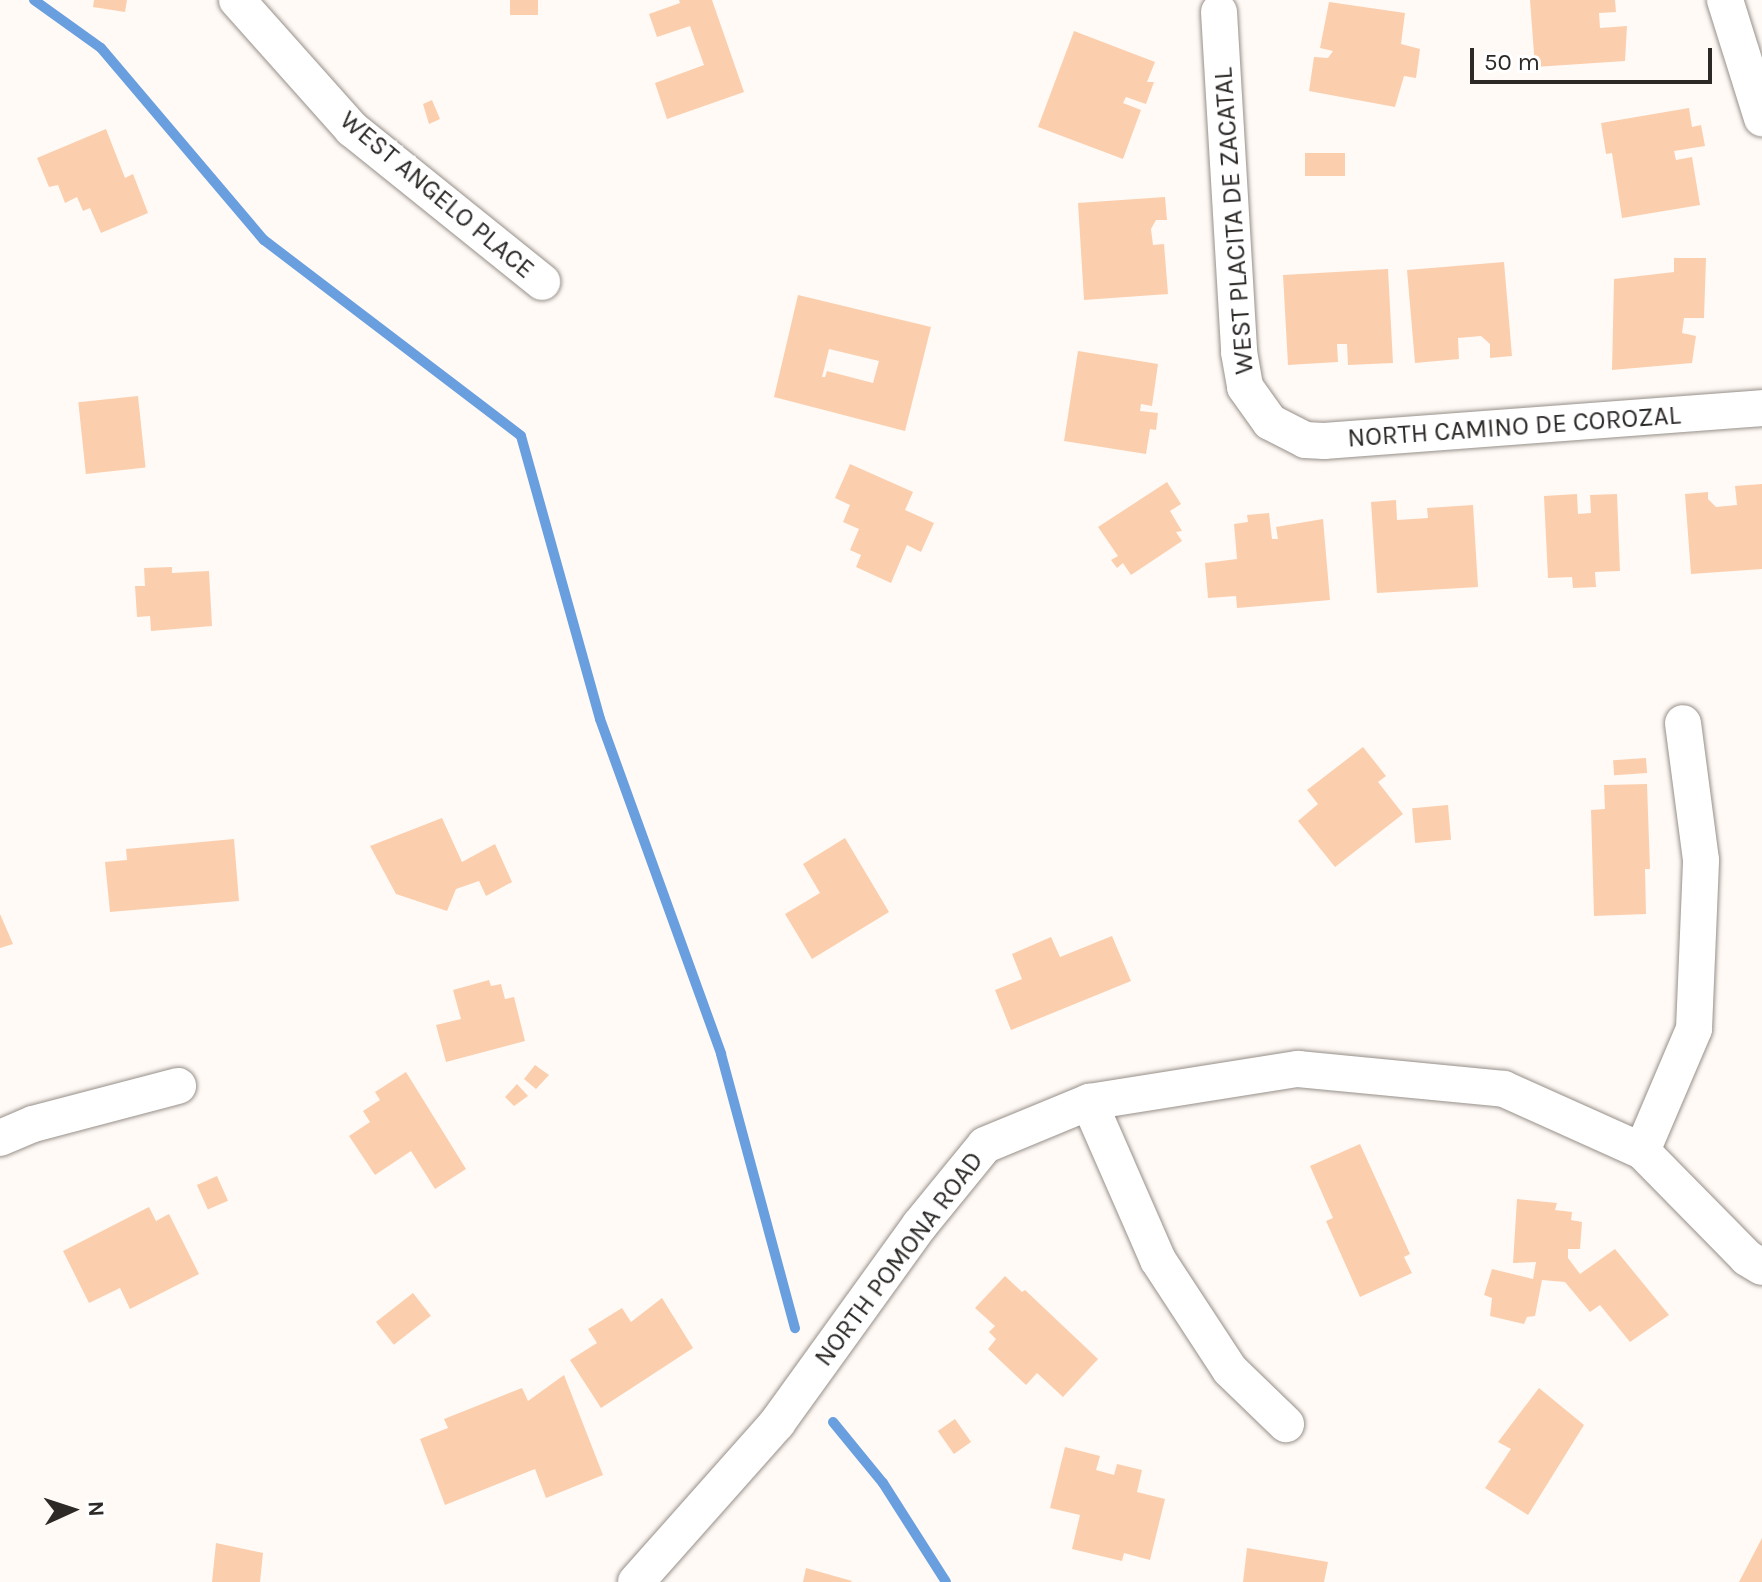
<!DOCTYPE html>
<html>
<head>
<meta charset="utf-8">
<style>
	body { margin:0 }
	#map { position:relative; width:1762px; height:1582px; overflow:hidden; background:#fffaf6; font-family:Karla,sans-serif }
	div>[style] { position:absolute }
	.stream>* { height:10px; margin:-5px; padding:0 5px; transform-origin:5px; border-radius:5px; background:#699fdf }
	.building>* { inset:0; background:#fbcfad; transform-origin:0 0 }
	.roads { filter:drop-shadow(0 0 2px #978f89) drop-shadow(0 0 2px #978f89) }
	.street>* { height:36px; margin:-18px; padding:0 18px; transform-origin:18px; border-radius:18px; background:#fff }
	span { translate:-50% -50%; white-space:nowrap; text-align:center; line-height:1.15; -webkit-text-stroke:7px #fff; paint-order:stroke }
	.street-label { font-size:26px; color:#2c2927 }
	.north { position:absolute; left:32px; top:1470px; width:80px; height:80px; -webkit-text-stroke:6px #fff; paint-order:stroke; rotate:87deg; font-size:22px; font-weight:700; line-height:32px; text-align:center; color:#2c2927 }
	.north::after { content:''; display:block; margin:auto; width:28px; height:36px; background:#2c2927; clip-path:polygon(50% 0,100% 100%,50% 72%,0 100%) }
	.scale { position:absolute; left:1470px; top:48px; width:242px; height:36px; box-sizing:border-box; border:4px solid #2c2927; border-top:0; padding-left:10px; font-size:24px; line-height:28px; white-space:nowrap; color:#2c2927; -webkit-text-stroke:6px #fff; paint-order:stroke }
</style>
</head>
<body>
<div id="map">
	<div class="stream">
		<div style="left:34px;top:0;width:82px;rotate:35.6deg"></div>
		<div style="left:101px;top:48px;width:252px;rotate:49.7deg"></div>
		<div style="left:264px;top:240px;width:323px;rotate:37.3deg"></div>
		<div style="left:521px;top:436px;width:294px;rotate:74.4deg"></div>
		<div style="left:600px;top:719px;width:356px;rotate:70.1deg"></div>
		<div style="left:721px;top:1054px;width:284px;rotate:74.9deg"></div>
		<div style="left:833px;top:1422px;width:79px;rotate:50.7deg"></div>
		<div style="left:883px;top:1483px;width:117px;rotate:57.5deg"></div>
	</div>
	<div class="building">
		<div style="clip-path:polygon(94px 0,127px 0,125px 12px,93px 7px)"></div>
		<div style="left:510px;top:0;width:28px;height:15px"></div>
		<div style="clip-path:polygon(679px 0,712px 0,744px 92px,667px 119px,655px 83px,704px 65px,690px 26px,657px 37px,649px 14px,680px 3px)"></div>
		<div style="clip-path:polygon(1530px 0,1615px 0,1616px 12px,1599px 13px,1600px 28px,1627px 26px,1625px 61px,1535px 67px)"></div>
		<div style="clip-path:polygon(1329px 2px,1405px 13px,1401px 44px,1420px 49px,1416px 78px,1404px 76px,1395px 107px,1309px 91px,1314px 57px,1328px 58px,1333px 51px,1320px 48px)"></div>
		<div style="clip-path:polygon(1074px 31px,1155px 62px,1147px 82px,1154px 82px,1146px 104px,1126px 97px,1123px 103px,1141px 110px,1123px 159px,1038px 127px)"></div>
		<div style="clip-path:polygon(432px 100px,440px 119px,429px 124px,423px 104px)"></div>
		<div style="clip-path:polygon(1689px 108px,1692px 127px,1701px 125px,1705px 146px,1674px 151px,1676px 160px,1692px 157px,1700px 205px,1622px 218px,1612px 153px,1606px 154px,1601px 123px)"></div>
		<div style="clip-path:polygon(106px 129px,125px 178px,133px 174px,148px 213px,101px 233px,90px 208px,83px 211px,77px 197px,65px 203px,58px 185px,49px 187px,37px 158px)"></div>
		<div style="left:1305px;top:153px;width:40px;height:23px"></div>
		<div style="clip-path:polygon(1165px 197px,1167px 220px,1156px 220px,1151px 229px,1153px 245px,1164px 244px,1168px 294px,1084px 300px,1078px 203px)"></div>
		<div style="clip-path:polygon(1674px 258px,1706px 258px,1704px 318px,1684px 318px,1682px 333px,1696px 336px,1692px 363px,1612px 370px,1614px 279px,1674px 272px)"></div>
		<div style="clip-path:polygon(1504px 262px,1512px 356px,1490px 358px,1490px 344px,1481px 336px,1458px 338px,1459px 359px,1415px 363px,1407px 270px)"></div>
		<div style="clip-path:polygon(1388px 269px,1393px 363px,1348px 365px,1347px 344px,1337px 344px,1338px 362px,1288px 365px,1283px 275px)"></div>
		<div style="clip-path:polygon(evenodd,798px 295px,931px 327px,905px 431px,774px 397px,798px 295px,829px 349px,879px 361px,873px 383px,827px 371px,825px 377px,822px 377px,829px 349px)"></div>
		<div style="clip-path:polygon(1078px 351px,1158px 364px,1152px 406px,1141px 404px,1140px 411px,1158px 413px,1156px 430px,1150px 429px,1146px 454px,1064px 441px)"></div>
		<div style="left:138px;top:396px;width:72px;height:60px;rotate:84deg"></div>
		<div style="clip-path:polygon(850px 464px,913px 492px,905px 510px,934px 523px,921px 552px,907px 545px,891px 583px,856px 567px,861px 555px,850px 550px,859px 529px,843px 522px,850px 505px,835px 498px)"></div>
		<div style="clip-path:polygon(1167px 482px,1181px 504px,1170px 511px,1182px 531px,1176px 532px,1182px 541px,1131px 575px,1123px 563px,1117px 568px,1111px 560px,1118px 556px,1098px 527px)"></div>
		<div style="clip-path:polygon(1762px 484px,1762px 569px,1691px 574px,1685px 494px,1708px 492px,1708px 499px,1716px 507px,1737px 505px,1735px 486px)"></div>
		<div style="clip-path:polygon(1577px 494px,1578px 514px,1591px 513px,1590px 495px,1617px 494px,1620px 571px,1595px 572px,1596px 587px,1573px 588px,1572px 577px,1548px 578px,1544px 496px)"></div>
		<div style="clip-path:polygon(1396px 500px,1397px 520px,1428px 518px,1427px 508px,1473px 505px,1478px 587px,1377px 593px,1371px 502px)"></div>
		<div style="clip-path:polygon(1269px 513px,1272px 539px,1278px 539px,1276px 527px,1323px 519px,1330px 600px,1237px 608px,1236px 596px,1208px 598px,1205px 563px,1237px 559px,1234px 524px,1248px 522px,1247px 515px)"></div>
		<div style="clip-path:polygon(172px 567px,172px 573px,209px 571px,212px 626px,151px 631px,150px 616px,137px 617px,135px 586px,145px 586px,144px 568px)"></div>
		<div style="clip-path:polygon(1363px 747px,1386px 776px,1378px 782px,1403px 814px,1335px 867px,1298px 821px,1318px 804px,1307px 790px)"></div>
		<div style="left:1646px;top:758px;width:15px;height:33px;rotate:86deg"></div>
		<div style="clip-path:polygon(1647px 784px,1650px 869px,1645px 869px,1646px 914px,1594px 916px,1591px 810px,1605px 809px,1604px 785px)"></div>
		<div style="left:1448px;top:805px;width:35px;height:36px;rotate:85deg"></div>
		<div style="clip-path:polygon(442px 818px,462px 862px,495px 844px,512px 882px,486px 896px,479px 881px,456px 889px,447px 911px,396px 894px,370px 846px)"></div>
		<div style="clip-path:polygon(845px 838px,889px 912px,812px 959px,785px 914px,820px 893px,803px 864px)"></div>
		<div style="clip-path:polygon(234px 839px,239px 901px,110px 912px,105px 862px,127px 860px,126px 849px)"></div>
		<div style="clip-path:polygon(0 914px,13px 944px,0 948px)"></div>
		<div style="clip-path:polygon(1112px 936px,1131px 981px,1011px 1030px,995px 990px,1022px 979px,1012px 954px,1051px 937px,1060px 957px)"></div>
		<div style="clip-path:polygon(489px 980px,491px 986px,501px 984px,505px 999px,514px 997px,525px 1041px,446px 1062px,436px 1025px,461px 1019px,453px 990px)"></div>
		<div style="clip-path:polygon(535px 1065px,549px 1075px,536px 1089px,524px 1079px)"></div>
		<div style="clip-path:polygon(406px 1072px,466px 1169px,435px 1189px,411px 1151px,375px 1175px,349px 1136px,370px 1122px,363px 1111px,380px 1100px,375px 1092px)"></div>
		<div style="clip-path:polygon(517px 1084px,528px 1096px,514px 1106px,505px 1097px)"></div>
		<div style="clip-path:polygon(1360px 1144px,1410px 1254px,1404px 1257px,1412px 1273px,1360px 1297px,1326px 1221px,1333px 1218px,1310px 1166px)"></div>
		<div style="left:217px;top:1176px;width:27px;height:22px;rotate:66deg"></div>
		<div style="clip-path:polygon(1517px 1199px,1557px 1203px,1555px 1210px,1572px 1212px,1571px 1220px,1582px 1222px,1580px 1249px,1568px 1249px,1568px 1258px,1580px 1274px,1615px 1249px,1669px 1315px,1630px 1342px,1600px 1305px,1590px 1312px,1565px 1282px,1542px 1280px,1535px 1316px,1527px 1317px,1524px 1324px,1490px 1316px,1492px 1298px,1484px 1295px,1492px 1269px,1533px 1279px,1536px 1262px,1513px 1263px)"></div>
		<div style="clip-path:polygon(149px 1207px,156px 1221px,169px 1214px,199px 1274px,130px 1309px,120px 1288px,89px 1303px,63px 1251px)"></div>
		<div style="clip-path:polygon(1005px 1276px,1022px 1292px,1025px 1290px,1098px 1359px,1063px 1397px,1037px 1373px,1026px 1385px,988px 1349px,996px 1339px,989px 1332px,995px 1326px,975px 1308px)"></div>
		<div style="left:413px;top:1293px;width:29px;height:47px;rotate:52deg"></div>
		<div style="clip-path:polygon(662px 1298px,693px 1348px,601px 1408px,570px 1360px,597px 1343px,588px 1329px,622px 1308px,631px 1322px)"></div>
		<div style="clip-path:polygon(564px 1375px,603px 1475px,546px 1498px,535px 1469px,445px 1505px,420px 1439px,448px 1428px,444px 1419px,522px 1388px,528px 1401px)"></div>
		<div style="clip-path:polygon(1539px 1388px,1584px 1425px,1528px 1515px,1485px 1488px,1511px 1449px,1498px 1442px)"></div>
		<div style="left:955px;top:1419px;width:28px;height:21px;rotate:55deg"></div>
		<div style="clip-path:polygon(1065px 1447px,1100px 1456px,1096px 1470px,1114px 1475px,1117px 1464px,1142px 1470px,1137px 1492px,1165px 1499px,1150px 1560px,1124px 1553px,1122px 1561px,1072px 1549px,1080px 1515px,1050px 1508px)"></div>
		<div style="clip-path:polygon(1762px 1538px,1762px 1582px,1739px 1582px)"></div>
		<div style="clip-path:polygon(216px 1543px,263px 1553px,260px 1582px,212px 1582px)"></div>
		<div style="clip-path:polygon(1247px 1548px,1328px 1562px,1324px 1582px,1243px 1582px)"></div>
		<div style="clip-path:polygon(806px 1568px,852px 1581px,851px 1582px,803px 1582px)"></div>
	</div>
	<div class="roads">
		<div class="street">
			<div style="left:237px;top:0;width:173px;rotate:48.3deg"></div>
			<div style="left:352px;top:129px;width:244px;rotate:38.8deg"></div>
			<div style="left:1725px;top:0;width:124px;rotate:72.6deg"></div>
			<div style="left:1219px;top:12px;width:341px;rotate:86.6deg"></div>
			<div style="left:1239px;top:352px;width:36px;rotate:80deg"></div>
			<div style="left:1245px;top:387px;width:43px;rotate:54.5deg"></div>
			<div style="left:1270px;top:422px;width:39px;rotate:27deg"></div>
			<div style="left:1305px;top:440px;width:19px;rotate:3deg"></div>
			<div style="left:1324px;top:441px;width:439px;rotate:-4.3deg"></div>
			<div style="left:1089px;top:1102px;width:172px;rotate:66.4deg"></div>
			<div style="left:1158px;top:1260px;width:131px;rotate:56.8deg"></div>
			<div style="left:1230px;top:1370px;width:78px;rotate:44deg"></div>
			<div style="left:0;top:1138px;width:36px;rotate:-23deg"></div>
			<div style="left:33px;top:1124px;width:150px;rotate:-14.7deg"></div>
			<div style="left:1642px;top:1151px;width:133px;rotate:-66.9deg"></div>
			<div style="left:1694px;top:1029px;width:169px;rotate:-87.6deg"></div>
			<div style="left:1701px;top:860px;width:138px;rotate:-97.5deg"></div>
			<div style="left:636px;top:1582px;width:213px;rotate:-48.4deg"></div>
			<div style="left:777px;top:1423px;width:243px;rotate:-54.2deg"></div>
			<div style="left:919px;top:1226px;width:104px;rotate:-50.8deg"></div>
			<div style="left:985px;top:1145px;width:113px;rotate:-22.5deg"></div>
			<div style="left:1089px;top:1102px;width:212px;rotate:-9deg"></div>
			<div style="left:1298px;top:1069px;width:207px;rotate:5.5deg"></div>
			<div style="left:1504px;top:1089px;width:151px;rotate:24.2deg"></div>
			<div style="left:1642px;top:1151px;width:150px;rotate:45.5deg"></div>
			<div style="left:1747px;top:1258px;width:17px;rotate:31deg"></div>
		</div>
	</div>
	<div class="street-label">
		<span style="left:437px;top:195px;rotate:40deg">WEST ANGELO PLACE</span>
		<span style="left:1234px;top:221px;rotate:-94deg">WEST PLACITA DE ZACATAL</span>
		<span style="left:1514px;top:427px;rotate:-4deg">NORTH CAMINO DE COROZAL</span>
		<span style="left:899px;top:1259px;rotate:-53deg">NORTH POMONA ROAD</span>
	</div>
	<div class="north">N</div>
	<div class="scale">50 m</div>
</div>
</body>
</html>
